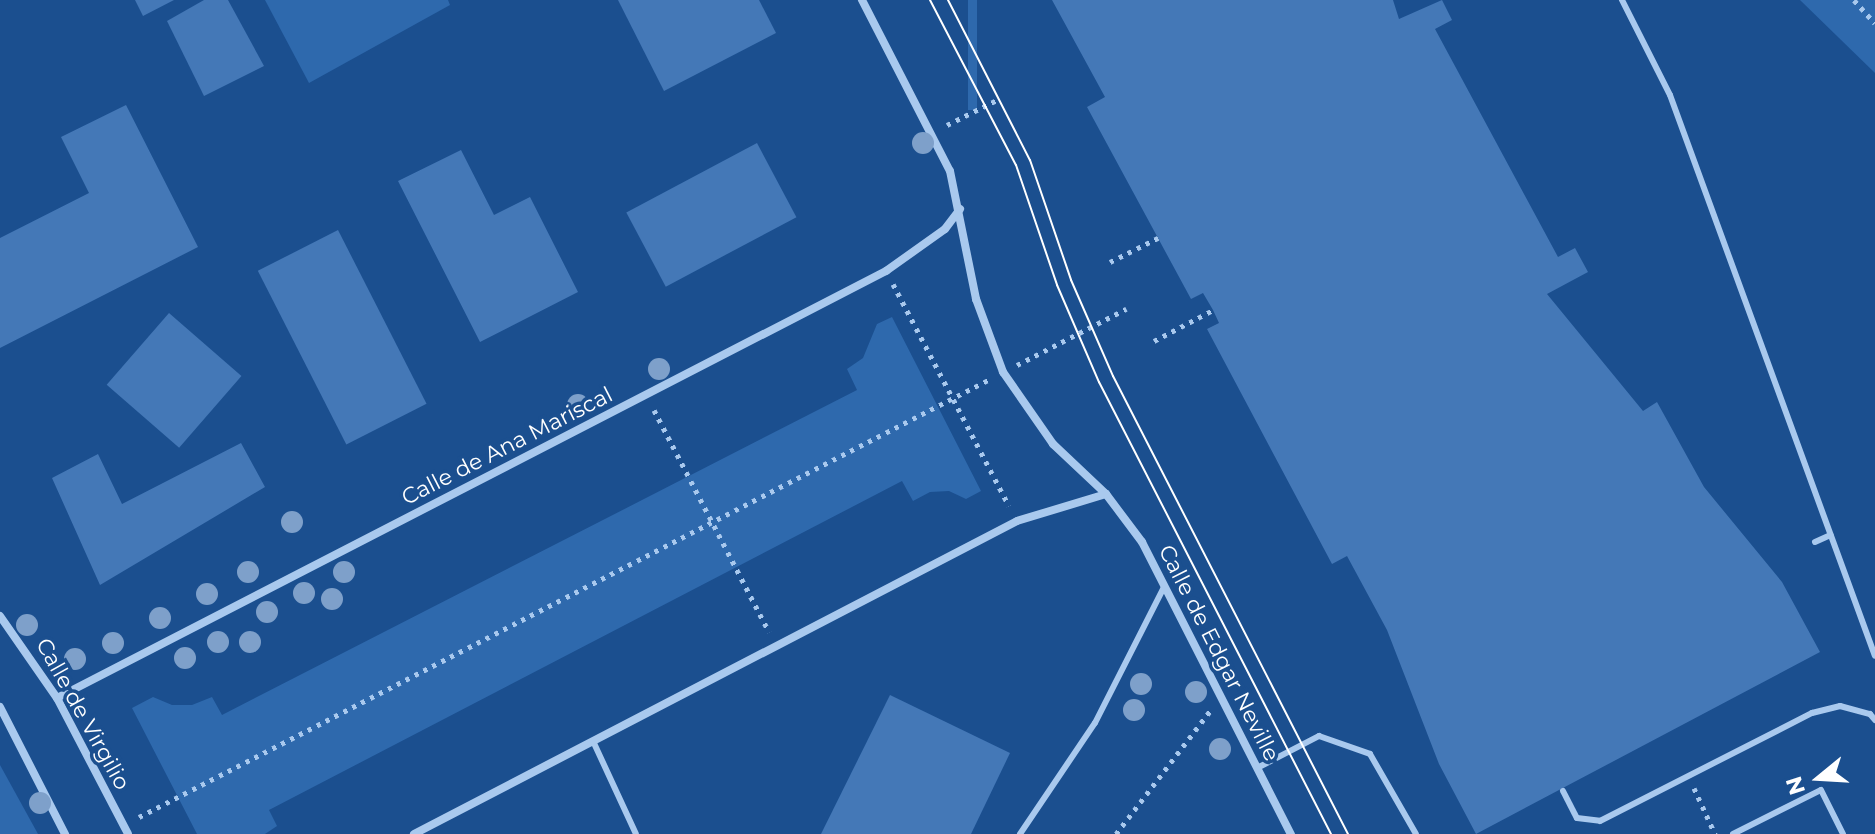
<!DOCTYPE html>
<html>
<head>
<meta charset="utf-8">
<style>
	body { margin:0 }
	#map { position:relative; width:1875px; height:834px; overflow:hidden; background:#1b4f8f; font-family:Montserrat,sans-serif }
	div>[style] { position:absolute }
	.green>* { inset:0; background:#2e69ad; transform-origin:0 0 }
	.building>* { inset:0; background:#4478b7; transform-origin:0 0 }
	.path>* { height:5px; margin-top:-2.5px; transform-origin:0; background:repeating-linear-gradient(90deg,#a9c9ee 0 4px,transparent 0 10px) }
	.lane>* { height:6px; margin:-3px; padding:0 3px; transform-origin:3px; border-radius:3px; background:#a9c9ee }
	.street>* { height:8px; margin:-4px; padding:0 4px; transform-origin:4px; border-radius:4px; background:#a9c9ee }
	.tram>* { height:2px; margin:-1px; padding:0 1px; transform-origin:1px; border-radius:1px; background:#fff }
	.trees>* { width:22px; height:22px; margin:-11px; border-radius:50%; background:#7ea0ca }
	span { translate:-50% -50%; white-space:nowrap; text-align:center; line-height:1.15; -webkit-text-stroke:7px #1b4f8f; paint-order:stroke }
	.street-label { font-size:22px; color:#fff }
	.north { position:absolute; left:1779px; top:738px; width:80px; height:80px; -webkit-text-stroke:6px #1b4f8f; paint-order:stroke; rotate:252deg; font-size:22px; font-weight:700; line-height:32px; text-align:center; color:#fff }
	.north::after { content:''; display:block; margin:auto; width:28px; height:36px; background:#fff; clip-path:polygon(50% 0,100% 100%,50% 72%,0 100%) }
</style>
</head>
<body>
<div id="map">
	<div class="green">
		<div style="clip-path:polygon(265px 0,448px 0,450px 5px,309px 83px)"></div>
		<div style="left:968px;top:0;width:9px;height:110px"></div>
		<div style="clip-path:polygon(1800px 0,1875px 0,1875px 73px)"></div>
		<div style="clip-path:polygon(892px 317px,981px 491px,966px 499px,949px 491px,930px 492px,913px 501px,902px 481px,269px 810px,277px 826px,265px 834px,197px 834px,132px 708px,153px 697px,172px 705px,192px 705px,212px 697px,222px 715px,857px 390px,847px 369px,863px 358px,877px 324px)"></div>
		<div style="clip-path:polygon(0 765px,38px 834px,0 834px)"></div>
	</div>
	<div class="building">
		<div style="clip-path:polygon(135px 0,174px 0,143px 16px)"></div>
		<div style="clip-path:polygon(204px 0,228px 0,264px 66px,204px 96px,167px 21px)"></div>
		<div style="clip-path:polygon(618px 0,759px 0,776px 33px,664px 91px)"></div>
		<div style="clip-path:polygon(1052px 0,1393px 0,1399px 19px,1442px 0,1452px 20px,1435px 29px,1558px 257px,1575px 248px,1588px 272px,1547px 294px,1643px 411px,1657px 402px,1704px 487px,1782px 582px,1820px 652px,1476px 834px,1439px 764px,1387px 630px,1347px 556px,1332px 564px,1207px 329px,1219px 323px,1213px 310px,1203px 293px,1191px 299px,1087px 107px,1105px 97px)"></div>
		<div style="clip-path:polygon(126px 105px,198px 247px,0 348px,0 238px,89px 193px,61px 137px)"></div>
		<div style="left:757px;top:143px;width:84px;height:148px;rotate:62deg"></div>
		<div style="clip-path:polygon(461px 150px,494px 215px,530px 197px,578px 292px,480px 342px,398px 181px)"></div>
		<div style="left:338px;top:230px;width:195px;height:90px;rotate:63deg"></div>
		<div style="left:169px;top:313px;width:96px;height:95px;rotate:41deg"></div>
		<div style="clip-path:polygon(241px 443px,265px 487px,100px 585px,52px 478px,98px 454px,122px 504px)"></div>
		<div style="clip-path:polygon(890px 695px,1010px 753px,971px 834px,821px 834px)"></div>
	</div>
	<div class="path">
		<div style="left:1854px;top:0;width:31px;rotate:48deg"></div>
		<div style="left:947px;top:125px;width:58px;rotate:-26.6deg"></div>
		<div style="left:1110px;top:262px;width:54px;rotate:-26.6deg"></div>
		<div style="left:893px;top:284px;width:250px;rotate:62.4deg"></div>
		<div style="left:1154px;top:341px;width:67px;rotate:-27.7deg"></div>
		<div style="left:1017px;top:365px;width:123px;rotate:-27.2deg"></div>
		<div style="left:654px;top:410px;width:250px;rotate:62.6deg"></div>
		<div style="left:1694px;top:788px;width:51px;rotate:65.5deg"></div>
		<div style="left:139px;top:817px;width:957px;rotate:-27.23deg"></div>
		<div style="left:1116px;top:834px;width:155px;rotate:-52.6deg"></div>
	</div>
	<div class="lane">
		<div style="left:1622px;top:0;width:106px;rotate:63.2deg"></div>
		<div style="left:1670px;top:95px;width:597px;rotate:69.93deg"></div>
		<div style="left:1815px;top:542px;width:17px;rotate:-24deg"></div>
		<div style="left:593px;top:741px;width:102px;rotate:65.2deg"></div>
		<div style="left:1257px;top:768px;width:70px;rotate:-27.3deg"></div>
		<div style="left:1319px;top:736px;width:54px;rotate:19.4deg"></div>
		<div style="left:1370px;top:754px;width:92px;rotate:60.1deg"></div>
		<div style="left:1563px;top:791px;width:30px;rotate:63deg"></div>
		<div style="left:1577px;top:818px;width:23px;rotate:7deg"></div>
		<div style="left:1600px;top:821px;width:238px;rotate:-27deg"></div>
		<div style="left:1812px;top:713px;width:29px;rotate:-14deg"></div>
		<div style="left:1840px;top:706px;width:31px;rotate:15deg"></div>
		<div style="left:1870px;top:714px;width:8px;rotate:50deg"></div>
		<div style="left:1020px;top:834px;width:134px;rotate:-56deg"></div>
		<div style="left:1095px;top:723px;width:153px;rotate:-63.1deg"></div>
		<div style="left:1733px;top:834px;width:98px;rotate:-26.6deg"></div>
		<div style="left:1821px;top:790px;width:49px;rotate:63.4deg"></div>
	</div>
	<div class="street">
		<div style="left:862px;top:0;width:192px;rotate:62.8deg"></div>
		<div style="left:950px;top:171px;width:131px;rotate:78.5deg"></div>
		<div style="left:976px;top:299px;width:78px;rotate:69.7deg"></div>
		<div style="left:1003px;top:372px;width:88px;rotate:55.2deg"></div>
		<div style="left:1053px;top:444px;width:73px;rotate:43.3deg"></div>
		<div style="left:1106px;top:494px;width:60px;rotate:53.1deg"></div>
		<div style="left:1142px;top:542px;width:328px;rotate:63deg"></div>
		<div style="left:0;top:616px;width:100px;rotate:55.2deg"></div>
		<div style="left:57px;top:698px;width:153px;rotate:62.4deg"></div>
		<div style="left:57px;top:698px;width:933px;rotate:-27.25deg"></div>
		<div style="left:886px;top:271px;width:72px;rotate:-35.4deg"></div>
		<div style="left:945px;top:229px;width:25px;rotate:-53deg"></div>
		<div style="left:0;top:707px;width:143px;rotate:62.9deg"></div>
		<div style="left:414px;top:834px;width:679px;rotate:-27.43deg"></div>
		<div style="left:1017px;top:521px;width:93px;rotate:-16.9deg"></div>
	</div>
	<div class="tram">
		<div style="left:930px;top:0;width:186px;rotate:62.5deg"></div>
		<div style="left:1016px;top:165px;width:127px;rotate:71.1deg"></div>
		<div style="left:1057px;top:285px;width:106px;rotate:66.6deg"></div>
		<div style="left:1099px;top:382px;width:508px;rotate:62.83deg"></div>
		<div style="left:948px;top:0;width:180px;rotate:62.9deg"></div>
		<div style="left:1030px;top:160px;width:127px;rotate:71.1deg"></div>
		<div style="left:1071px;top:280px;width:105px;rotate:66.4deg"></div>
		<div style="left:1113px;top:376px;width:515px;rotate:62.84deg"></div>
	</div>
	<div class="trees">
		<div style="left:923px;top:143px"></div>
		<div style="left:659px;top:369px"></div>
		<div style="left:578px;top:405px"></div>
		<div style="left:292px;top:522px"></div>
		<div style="left:248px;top:572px"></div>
		<div style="left:344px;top:572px"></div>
		<div style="left:304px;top:593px"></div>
		<div style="left:207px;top:594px"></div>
		<div style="left:332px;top:599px"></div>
		<div style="left:267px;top:612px"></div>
		<div style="left:160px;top:618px"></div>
		<div style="left:27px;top:625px"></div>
		<div style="left:218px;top:642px"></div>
		<div style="left:250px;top:642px"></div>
		<div style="left:113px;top:643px"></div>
		<div style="left:185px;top:658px"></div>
		<div style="left:75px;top:659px"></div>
		<div style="left:1141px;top:684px"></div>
		<div style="left:1196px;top:692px"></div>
		<div style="left:1134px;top:710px"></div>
		<div style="left:1220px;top:749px"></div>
		<div style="left:40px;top:803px"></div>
	</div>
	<div class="street-label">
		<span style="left:507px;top:446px;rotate:-27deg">Calle de Ana Mariscal</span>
		<span style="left:1219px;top:653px;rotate:63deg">Calle de Edgar Neville</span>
		<span style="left:83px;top:714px;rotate:61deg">Calle de Virgilio</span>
	</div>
	<div class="north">N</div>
</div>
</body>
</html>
